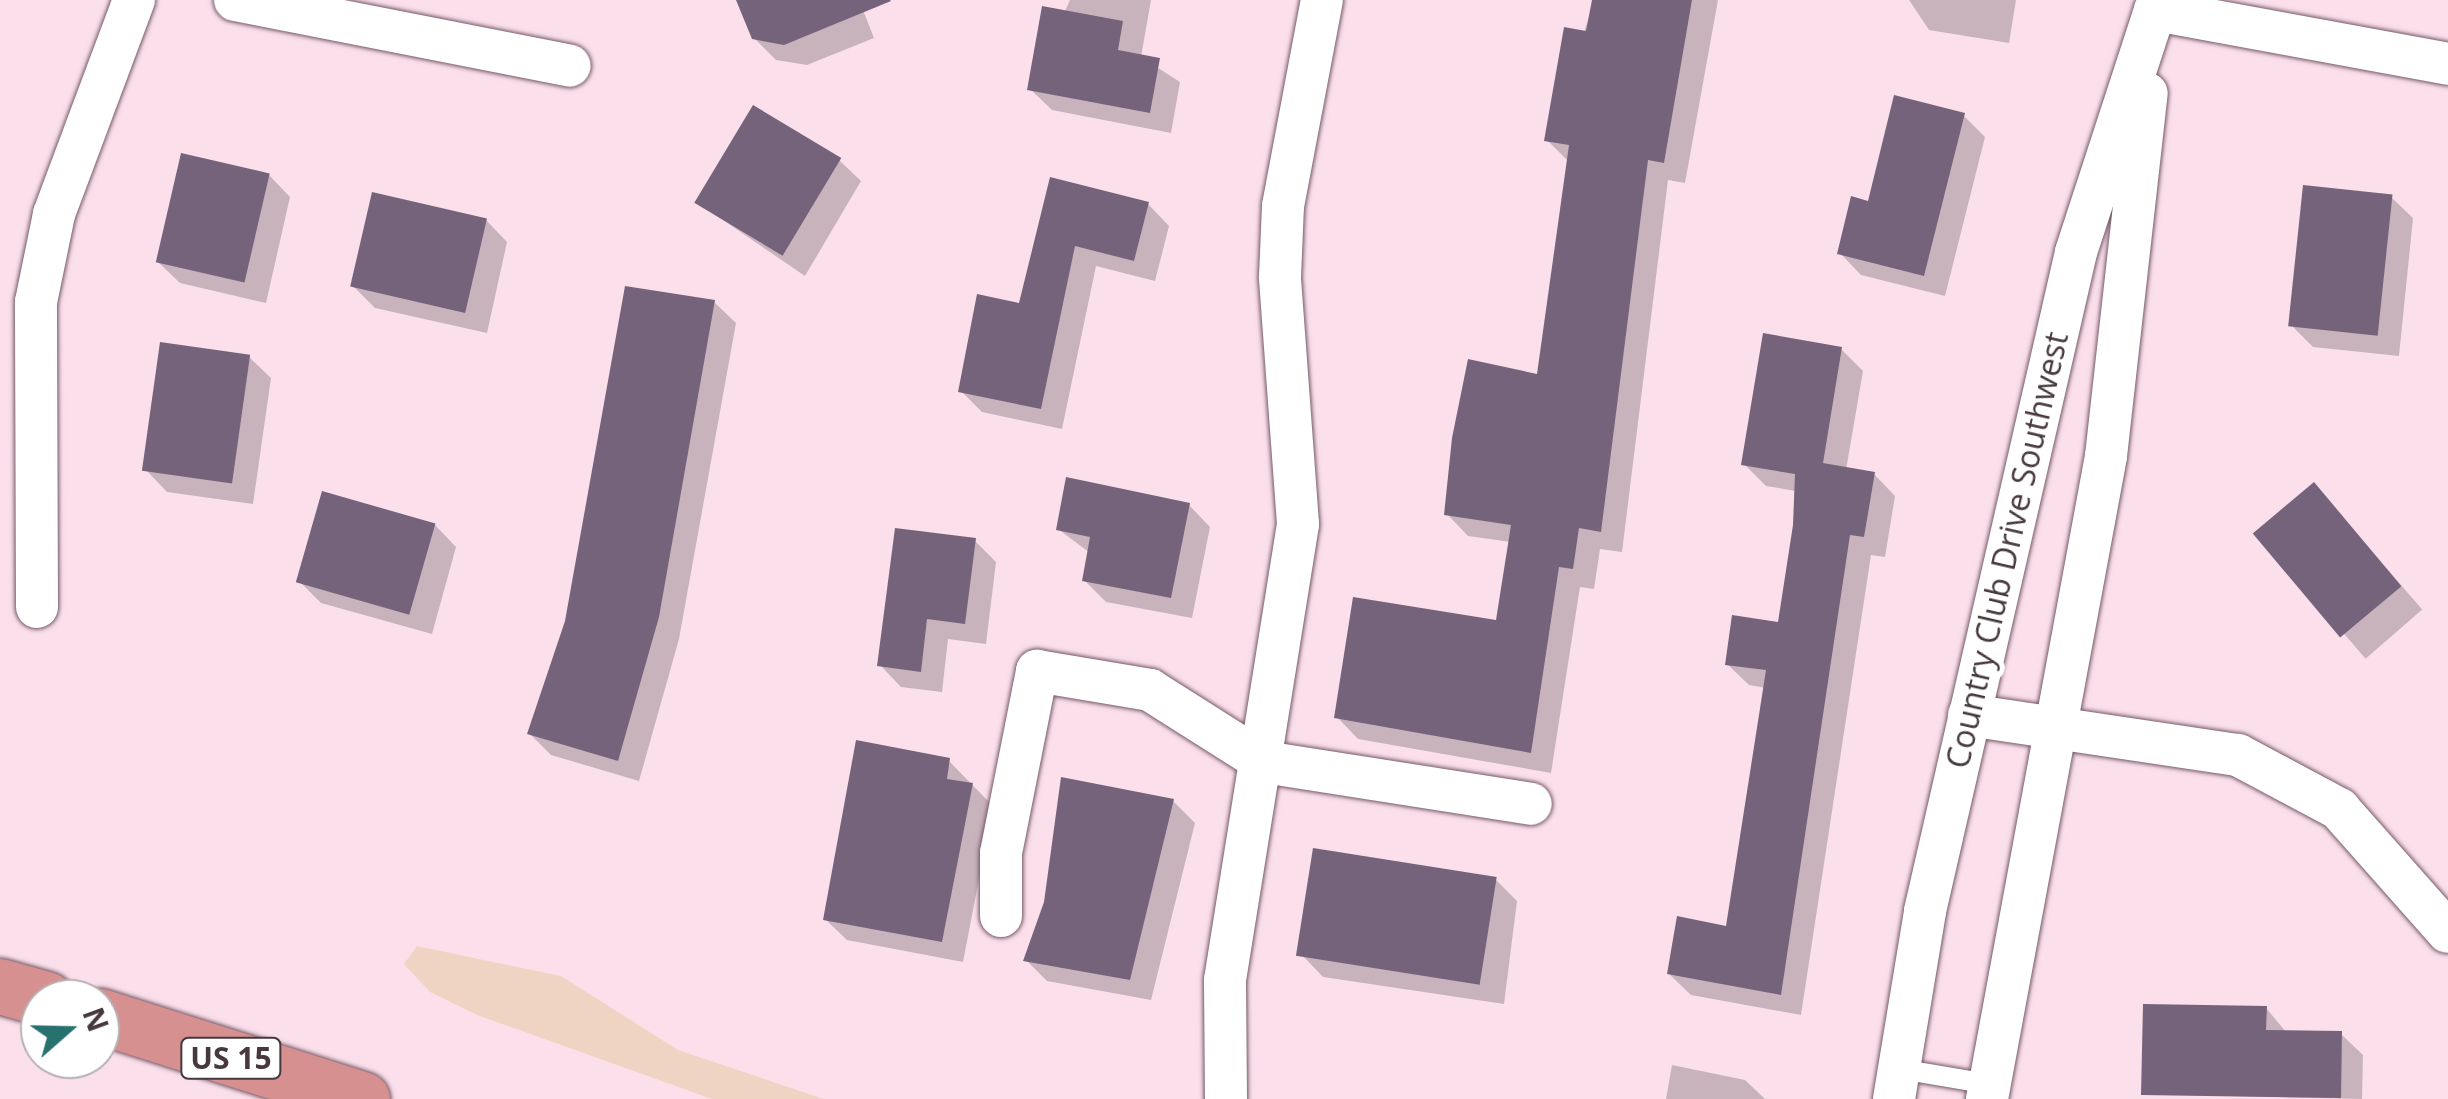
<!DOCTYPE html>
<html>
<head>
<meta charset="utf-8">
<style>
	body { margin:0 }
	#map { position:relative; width:2448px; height:1099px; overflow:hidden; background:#fbe0ec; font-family:"Open Sans",sans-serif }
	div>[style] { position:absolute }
	.green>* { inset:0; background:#efd4c4 }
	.shadow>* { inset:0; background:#0003; transform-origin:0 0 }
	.building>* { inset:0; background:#75637b; transform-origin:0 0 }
	.roads { filter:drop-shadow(0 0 2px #765967) drop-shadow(0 0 2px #765967) }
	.service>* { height:20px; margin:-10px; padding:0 10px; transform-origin:10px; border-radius:10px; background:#fff }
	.minor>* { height:42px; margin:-21px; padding:0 21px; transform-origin:21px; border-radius:21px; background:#fff }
	.trunk>* { height:55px; margin:-27.5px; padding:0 27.5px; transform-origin:27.5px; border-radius:27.5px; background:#d69090 }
	span { translate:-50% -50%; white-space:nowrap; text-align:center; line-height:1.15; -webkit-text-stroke:10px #fff; paint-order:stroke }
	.shield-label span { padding:2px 8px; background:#fff; border:2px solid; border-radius:8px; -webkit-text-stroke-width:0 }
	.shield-label { font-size:30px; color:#46383e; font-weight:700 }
	.street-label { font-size:32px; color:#46383e }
	.north { position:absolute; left:20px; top:979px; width:100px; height:100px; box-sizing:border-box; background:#fff; border:2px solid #b5afb2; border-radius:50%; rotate:70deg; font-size:28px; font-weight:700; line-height:40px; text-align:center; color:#46383e }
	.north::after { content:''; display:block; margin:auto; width:35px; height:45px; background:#27716f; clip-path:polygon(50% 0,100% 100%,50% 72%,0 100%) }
</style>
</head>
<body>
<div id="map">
	<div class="green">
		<div style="clip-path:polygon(417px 946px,561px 976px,678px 1050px,824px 1099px,712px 1099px,477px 1015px,430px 992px,404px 964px)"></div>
	</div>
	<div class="shadow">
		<div style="clip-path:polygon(739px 0,859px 0,874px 38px,807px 65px,776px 60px,754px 38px)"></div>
		<div style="clip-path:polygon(1070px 0,1151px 0,1141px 57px,1180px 82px,1171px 133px,1052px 110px,1030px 89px)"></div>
		<div style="clip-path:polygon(1595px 0,1718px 0,1685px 183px,1668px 180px,1622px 552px,1600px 549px,1594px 589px,1580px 587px,1551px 773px,1358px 739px,1337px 717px,1498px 623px,1511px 542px,1468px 536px,1447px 514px,1539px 377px,1569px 162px,1547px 140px)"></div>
		<div style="clip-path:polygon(1909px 0,2016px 0,2009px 43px,1929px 30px)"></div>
		<div style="clip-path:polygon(1963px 115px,1985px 137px,1945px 296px,1861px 275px,1840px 253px,1870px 204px)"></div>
		<div style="clip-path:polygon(839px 160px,861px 181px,805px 276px,698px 203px)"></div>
		<div style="clip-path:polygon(269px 175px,290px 197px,266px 303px,180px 283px,158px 262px)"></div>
		<div style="clip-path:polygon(1051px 180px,1148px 204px,1169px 226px,1155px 281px,1096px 266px,1062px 429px,982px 412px,961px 391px,1021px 306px)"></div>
		<div style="clip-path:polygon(2391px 197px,2413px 218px,2399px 356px,2313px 347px,2292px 326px)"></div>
		<div style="clip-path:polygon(486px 220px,507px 242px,487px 333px,375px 308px,354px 287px)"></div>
		<div style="clip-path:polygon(714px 302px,736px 323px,679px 639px,639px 781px,551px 755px,530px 734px)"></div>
		<div style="clip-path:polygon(1841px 349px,1863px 371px,1846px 470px,1874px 474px,1895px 496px,1885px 557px,1871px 555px,1801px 1015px,1691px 995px,1669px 974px,1728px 928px,1766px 688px,1749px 685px,1727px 664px,1780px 625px,1795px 525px,1796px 491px,1766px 486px,1744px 464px)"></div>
		<div style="clip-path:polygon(249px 357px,271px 378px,253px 504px,167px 492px,146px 470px)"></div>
		<div style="left:2314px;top:485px;width:165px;height:75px;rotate:49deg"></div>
		<div style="clip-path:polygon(1189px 505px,1210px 527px,1192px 618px,1106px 602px,1084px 580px,1090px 553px,1058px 529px)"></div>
		<div style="clip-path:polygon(435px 525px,456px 547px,432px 634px,321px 603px,299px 581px)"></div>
		<div style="clip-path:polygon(974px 540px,996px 562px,986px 644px,948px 639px,942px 692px,901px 687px,880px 665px)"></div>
		<div style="clip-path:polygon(948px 760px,993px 806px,963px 962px,847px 940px,825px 919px)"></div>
		<div style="clip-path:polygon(1173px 801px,1195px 823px,1151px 1000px,1047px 981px,1026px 960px)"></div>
		<div style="clip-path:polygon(1495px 879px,1517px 901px,1504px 1004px,1323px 977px,1302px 955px)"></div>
		<div style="clip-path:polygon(2266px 1008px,2287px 1033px,2341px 1034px,2363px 1055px,2362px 1099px,2144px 1094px)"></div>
		<div style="clip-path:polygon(1672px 1065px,1745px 1080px,1765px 1099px,1666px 1099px)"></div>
	</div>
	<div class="building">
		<div style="clip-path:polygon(736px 0,890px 0,891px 1px,784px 45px,752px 39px)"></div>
		<div style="clip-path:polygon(1592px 0,1692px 0,1664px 163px,1648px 160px,1601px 532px,1579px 528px,1573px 569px,1559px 567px,1531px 753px,1334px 718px,1353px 597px,1496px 620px,1511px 525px,1444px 515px,1452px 438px,1468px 359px,1537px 374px,1569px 145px,1544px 141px,1564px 27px,1586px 31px)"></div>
		<div style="clip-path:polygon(1042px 6px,1123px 21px,1118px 50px,1160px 58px,1150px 113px,1027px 90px)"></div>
		<div style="clip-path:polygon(1894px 95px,1965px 113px,1924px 276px,1837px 254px,1851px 196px,1868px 201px)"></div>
		<div style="left:753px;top:105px;width:103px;height:114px;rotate:31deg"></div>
		<div style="left:181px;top:153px;width:91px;height:112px;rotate:13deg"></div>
		<div style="clip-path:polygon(1050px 177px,1149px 202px,1134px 261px,1075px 246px,1041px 409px,958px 392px,977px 294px,1019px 303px)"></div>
		<div style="left:2303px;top:185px;width:90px;height:142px;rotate:6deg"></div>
		<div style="left:372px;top:192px;width:118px;height:97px;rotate:13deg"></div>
		<div style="clip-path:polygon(625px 286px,715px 300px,659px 617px,618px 761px,527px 734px,565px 621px)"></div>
		<div style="clip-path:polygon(1763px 333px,1842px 347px,1823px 463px,1875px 472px,1864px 537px,1850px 535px,1781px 995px,1667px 974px,1677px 916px,1726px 926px,1766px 670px,1725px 665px,1732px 615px,1778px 622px,1793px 525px,1795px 474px,1741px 465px)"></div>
		<div style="left:160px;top:342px;width:91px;height:130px;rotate:8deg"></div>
		<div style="clip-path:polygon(1066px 477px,1190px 503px,1171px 598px,1082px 581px,1090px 537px,1056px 530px)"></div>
		<div style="left:2314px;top:482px;width:136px;height:80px;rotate:50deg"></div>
		<div style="left:322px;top:491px;width:118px;height:95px;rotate:16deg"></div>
		<div style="clip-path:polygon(895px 528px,976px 538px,965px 624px,927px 619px,921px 672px,877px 666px)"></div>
		<div style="clip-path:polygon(856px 740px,950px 758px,947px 779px,973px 783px,942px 942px,823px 920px)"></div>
		<div style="clip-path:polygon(1061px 777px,1174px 799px,1130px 980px,1023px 961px,1044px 902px)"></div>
		<div style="left:1313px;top:848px;width:186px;height:109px;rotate:9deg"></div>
		<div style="clip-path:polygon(2143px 1004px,2267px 1006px,2266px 1030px,2342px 1031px,2341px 1098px,2141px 1095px)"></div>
	</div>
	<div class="roads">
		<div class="service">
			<div style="left:1900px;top:1069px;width:90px;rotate:9.6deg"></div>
		</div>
		<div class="minor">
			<div style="left:235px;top:0;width:341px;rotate:11.1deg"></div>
			<div style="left:2155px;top:10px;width:298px;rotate:10.4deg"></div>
			<div style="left:37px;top:607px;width:305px;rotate:-90.2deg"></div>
			<div style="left:36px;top:302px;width:90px;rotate:-78.4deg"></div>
			<div style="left:54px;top:214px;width:228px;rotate:-69.5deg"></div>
			<div style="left:1969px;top:715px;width:272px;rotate:8.5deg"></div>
			<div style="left:2238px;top:755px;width:115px;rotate:28.1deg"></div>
			<div style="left:2339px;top:809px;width:164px;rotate:48.5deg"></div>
			<div style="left:1001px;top:916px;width:63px;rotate:-90deg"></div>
			<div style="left:1001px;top:853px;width:186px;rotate:-78.8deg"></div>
			<div style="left:1037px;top:671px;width:115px;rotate:9.5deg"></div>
			<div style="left:1150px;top:690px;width:135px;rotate:32.3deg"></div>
			<div style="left:1264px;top:762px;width:270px;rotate:8.9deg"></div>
			<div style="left:1226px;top:1099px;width:119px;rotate:-90.5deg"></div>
			<div style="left:1225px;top:980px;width:462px;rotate:-80.9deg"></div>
			<div style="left:1298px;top:524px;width:248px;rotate:-94.2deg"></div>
			<div style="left:1280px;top:277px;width:71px;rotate:-87.6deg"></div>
			<div style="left:1283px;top:206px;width:210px;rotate:-79.3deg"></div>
			<div style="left:1894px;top:1099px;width:191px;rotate:-80.6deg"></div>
			<div style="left:1925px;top:911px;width:676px;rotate:-77.09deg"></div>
			<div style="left:2076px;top:252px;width:255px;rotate:-71.9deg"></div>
			<div style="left:1987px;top:1099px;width:654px;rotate:-79.51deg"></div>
			<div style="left:2106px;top:456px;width:365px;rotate:-83.6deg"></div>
		</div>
		<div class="trunk">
			<div style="left:0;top:986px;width:48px;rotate:15.8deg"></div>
			<div style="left:100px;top:1016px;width:275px;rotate:17.6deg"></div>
		</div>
	</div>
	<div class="shield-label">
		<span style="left:231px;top:1058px">US 15</span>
	</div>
	<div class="street-label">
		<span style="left:2007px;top:550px;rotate:-77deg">Country Club Drive Southwest</span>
	</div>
	<div class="north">N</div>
</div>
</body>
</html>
